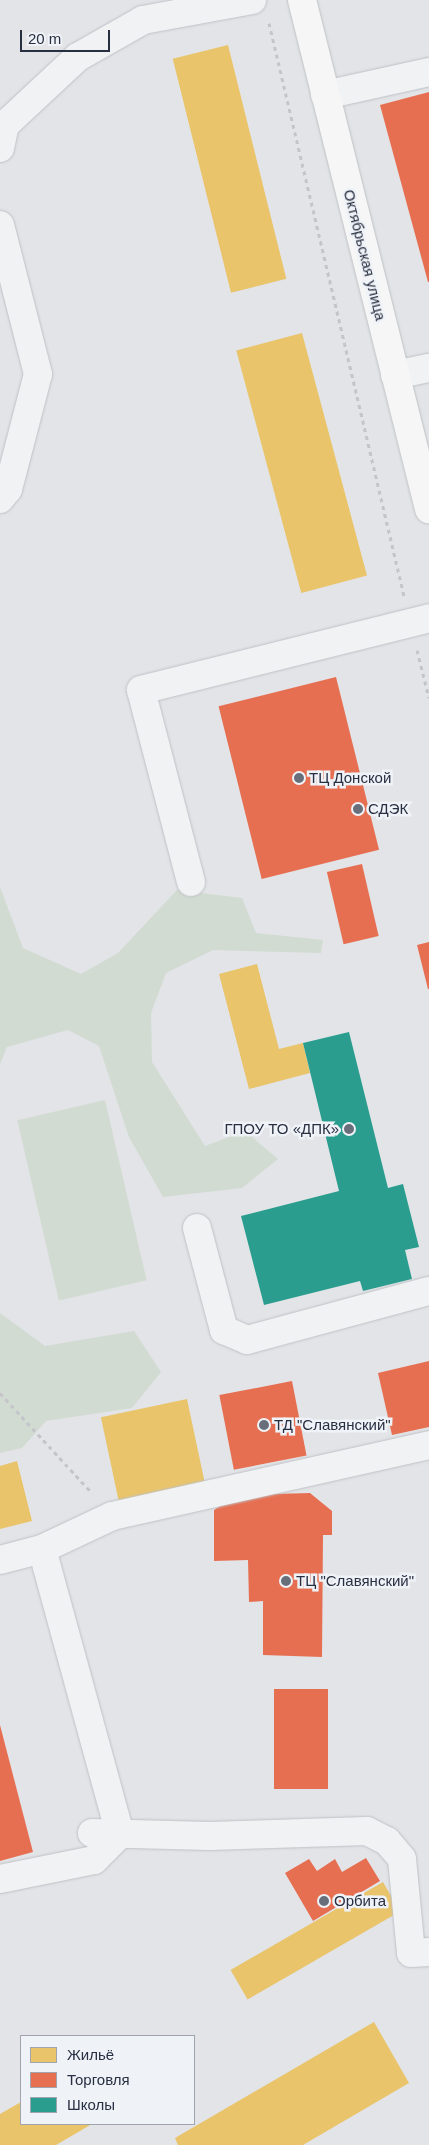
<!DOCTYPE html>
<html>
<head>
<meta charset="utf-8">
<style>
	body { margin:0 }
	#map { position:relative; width:429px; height:2145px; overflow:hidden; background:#e2e4e7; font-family:Helvetica,sans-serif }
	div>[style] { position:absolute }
	.green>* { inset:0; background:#d2dbd2; transform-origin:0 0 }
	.homes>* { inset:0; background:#e9c46a; transform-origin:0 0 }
	.shops>* { inset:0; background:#e76f51; transform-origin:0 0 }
	.schools>* { inset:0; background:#2a9d8f }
	.path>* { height:3px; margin-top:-1.5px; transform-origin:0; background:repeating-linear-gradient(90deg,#c4c5ca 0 4px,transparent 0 8px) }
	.roads { filter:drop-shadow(0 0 1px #bfc1c5) drop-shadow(0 0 1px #bfc1c5) }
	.minor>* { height:28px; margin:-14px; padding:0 14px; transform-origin:14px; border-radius:14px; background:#f1f2f4 }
	.major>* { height:28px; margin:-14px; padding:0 14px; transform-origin:14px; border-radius:14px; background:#f6f6f6 }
	.dots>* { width:14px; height:14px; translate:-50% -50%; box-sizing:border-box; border:2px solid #eff2f7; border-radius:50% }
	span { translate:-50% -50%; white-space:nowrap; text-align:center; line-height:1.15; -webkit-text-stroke:5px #eff2f7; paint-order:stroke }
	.street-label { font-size:15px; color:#282f41 }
	.poi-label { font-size:15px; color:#282f41 }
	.left { translate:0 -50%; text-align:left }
	.right { translate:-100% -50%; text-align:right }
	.legend { position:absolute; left:20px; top:2035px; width:175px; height:90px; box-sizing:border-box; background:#eff2f7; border:1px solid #9fa4ae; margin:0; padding:6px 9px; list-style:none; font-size:15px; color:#282f41 }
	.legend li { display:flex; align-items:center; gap:10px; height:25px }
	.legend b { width:25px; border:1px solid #9fa4ae }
	.scale { position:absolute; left:20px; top:30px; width:90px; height:22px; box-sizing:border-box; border:2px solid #282f41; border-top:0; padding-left:6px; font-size:15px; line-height:18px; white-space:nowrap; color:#282f41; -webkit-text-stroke:4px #eff2f7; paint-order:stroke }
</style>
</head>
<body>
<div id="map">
	<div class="green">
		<div style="clip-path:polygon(0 887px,23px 948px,81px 974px,118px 953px,177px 890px,242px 898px,256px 933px,323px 940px,321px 953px,213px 950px,166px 973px,151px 1013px,152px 1062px,205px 1146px,245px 1131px,278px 1159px,242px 1188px,163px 1197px,129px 1137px,99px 1046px,68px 1030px,7px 1047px,0 1064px)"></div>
		<div style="left:105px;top:1100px;width:185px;height:90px;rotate:77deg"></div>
		<div style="clip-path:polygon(0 1313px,45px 1346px,134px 1331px,161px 1372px,132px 1408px,46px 1421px,22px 1448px,0 1453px)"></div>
	</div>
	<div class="homes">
		<div style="left:228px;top:45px;width:241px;height:57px;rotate:76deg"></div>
		<div style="left:302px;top:333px;width:251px;height:68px;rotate:75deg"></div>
		<div style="clip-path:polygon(257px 964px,279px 1049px,303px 1043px,310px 1073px,249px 1089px,219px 974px)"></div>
		<div style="left:187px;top:1399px;width:85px;height:88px;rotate:78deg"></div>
		<div style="clip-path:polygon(17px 1461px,32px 1521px,0 1529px,0 1466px)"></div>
		<div style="left:383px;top:1882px;width:34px;height:176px;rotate:60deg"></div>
		<div style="clip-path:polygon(374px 2022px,409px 2083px,303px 2145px,178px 2145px,175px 2138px)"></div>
		<div style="clip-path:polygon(21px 2102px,21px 2124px,92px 2124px,56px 2145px,0 2145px,0 2114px)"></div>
	</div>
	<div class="shops">
		<div style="clip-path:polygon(429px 92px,429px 282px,428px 282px,380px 105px)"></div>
		<div style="left:336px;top:677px;width:178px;height:121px;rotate:76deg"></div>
		<div style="left:362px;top:864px;width:74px;height:36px;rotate:77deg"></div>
		<div style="clip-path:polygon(429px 942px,429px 989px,428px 989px,417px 945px)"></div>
		<div style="clip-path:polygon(429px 1361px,429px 1427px,392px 1435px,378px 1373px)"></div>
		<div style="left:292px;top:1381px;width:76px;height:74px;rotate:79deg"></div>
		<div style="clip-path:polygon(310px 1493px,332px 1511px,332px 1535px,323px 1535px,322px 1657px,263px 1655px,263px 1601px,249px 1602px,248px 1560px,214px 1561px,214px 1510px,237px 1495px)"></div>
		<div style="left:274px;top:1689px;width:54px;height:100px"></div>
		<div style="clip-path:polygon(0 1725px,33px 1852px,0 1861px)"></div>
		<div style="clip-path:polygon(366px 1858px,380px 1881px,313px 1921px,285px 1873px,309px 1859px,317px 1871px,335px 1859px,342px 1872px)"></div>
	</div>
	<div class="schools">
		<div style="clip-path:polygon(349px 1032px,388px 1188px,403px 1184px,419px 1247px,405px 1250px,412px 1279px,363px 1291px,360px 1281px,264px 1305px,241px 1216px,339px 1191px,303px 1043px)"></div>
	</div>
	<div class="path">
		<div style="left:269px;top:23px;width:589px;rotate:76.74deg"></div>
		<div style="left:417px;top:650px;width:49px;rotate:76deg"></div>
		<div style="left:0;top:1393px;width:136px;rotate:47.4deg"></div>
	</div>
	<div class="roads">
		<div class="minor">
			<div style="left:325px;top:95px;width:107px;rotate:-12.5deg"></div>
			<div style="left:0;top:148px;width:24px;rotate:-78deg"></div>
			<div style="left:5px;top:125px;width:100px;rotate:-43deg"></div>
			<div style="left:78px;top:57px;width:75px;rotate:-29.6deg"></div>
			<div style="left:143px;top:20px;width:111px;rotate:-10.4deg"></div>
			<div style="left:0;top:225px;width:154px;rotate:75.7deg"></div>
			<div style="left:38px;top:374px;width:119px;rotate:104.6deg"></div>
			<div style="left:8px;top:489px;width:13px;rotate:129deg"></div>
			<div style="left:395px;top:375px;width:35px;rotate:-12deg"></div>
			<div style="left:191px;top:882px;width:198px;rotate:-104.6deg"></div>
			<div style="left:141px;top:690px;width:297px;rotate:-14deg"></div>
			<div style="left:197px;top:1228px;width:106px;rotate:75.2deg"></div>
			<div style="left:224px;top:1330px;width:25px;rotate:23deg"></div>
			<div style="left:247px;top:1340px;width:188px;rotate:-15.1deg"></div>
			<div style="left:0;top:1560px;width:43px;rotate:-14.7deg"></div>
			<div style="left:42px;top:1549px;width:77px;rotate:-25.2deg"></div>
			<div style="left:112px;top:1516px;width:325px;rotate:-12.6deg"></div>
			<div style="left:92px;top:1833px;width:118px;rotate:1.5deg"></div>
			<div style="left:210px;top:1836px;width:157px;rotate:-1.8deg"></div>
			<div style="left:367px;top:1831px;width:22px;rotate:27deg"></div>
			<div style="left:387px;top:1841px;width:23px;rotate:50deg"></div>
			<div style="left:402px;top:1859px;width:94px;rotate:84.5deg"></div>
			<div style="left:411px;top:1953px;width:18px;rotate:-3deg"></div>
			<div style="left:0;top:1879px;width:96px;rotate:-11.4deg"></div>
			<div style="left:94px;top:1860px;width:37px;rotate:-45deg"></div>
			<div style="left:120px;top:1834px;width:295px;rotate:-105.3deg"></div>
		</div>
		<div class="major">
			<div style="left:302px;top:0;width:525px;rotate:75.99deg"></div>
		</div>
	</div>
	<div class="dots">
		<div style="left:299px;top:778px;background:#696e7b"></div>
		<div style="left:358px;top:809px;background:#696e7b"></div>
		<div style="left:349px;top:1129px;background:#696e7b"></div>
		<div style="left:264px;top:1425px;background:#696e7b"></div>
		<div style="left:286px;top:1581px;background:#696e7b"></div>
		<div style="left:324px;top:1901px;background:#696e7b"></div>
	</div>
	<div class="street-label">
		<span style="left:365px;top:255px;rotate:76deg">Октябрьская улица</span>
	</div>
	<div class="poi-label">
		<span class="left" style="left:309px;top:778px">ТЦ Донской</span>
		<span class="left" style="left:368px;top:809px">СДЭК</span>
		<span class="right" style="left:339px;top:1129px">ГПОУ ТО «ДПК»</span>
		<span class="left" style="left:274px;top:1425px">ТД "Славянский"</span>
		<span class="left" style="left:296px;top:1581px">ТЦ "Славянский"</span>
		<span class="left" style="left:334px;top:1901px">Орбита</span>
	</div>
	<ul class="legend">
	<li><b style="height:14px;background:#e9c46a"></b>Жильё</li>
	<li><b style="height:14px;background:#e76f51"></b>Торговля</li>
	<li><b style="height:14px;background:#2a9d8f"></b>Школы</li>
	</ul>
	<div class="scale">20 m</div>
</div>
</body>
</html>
